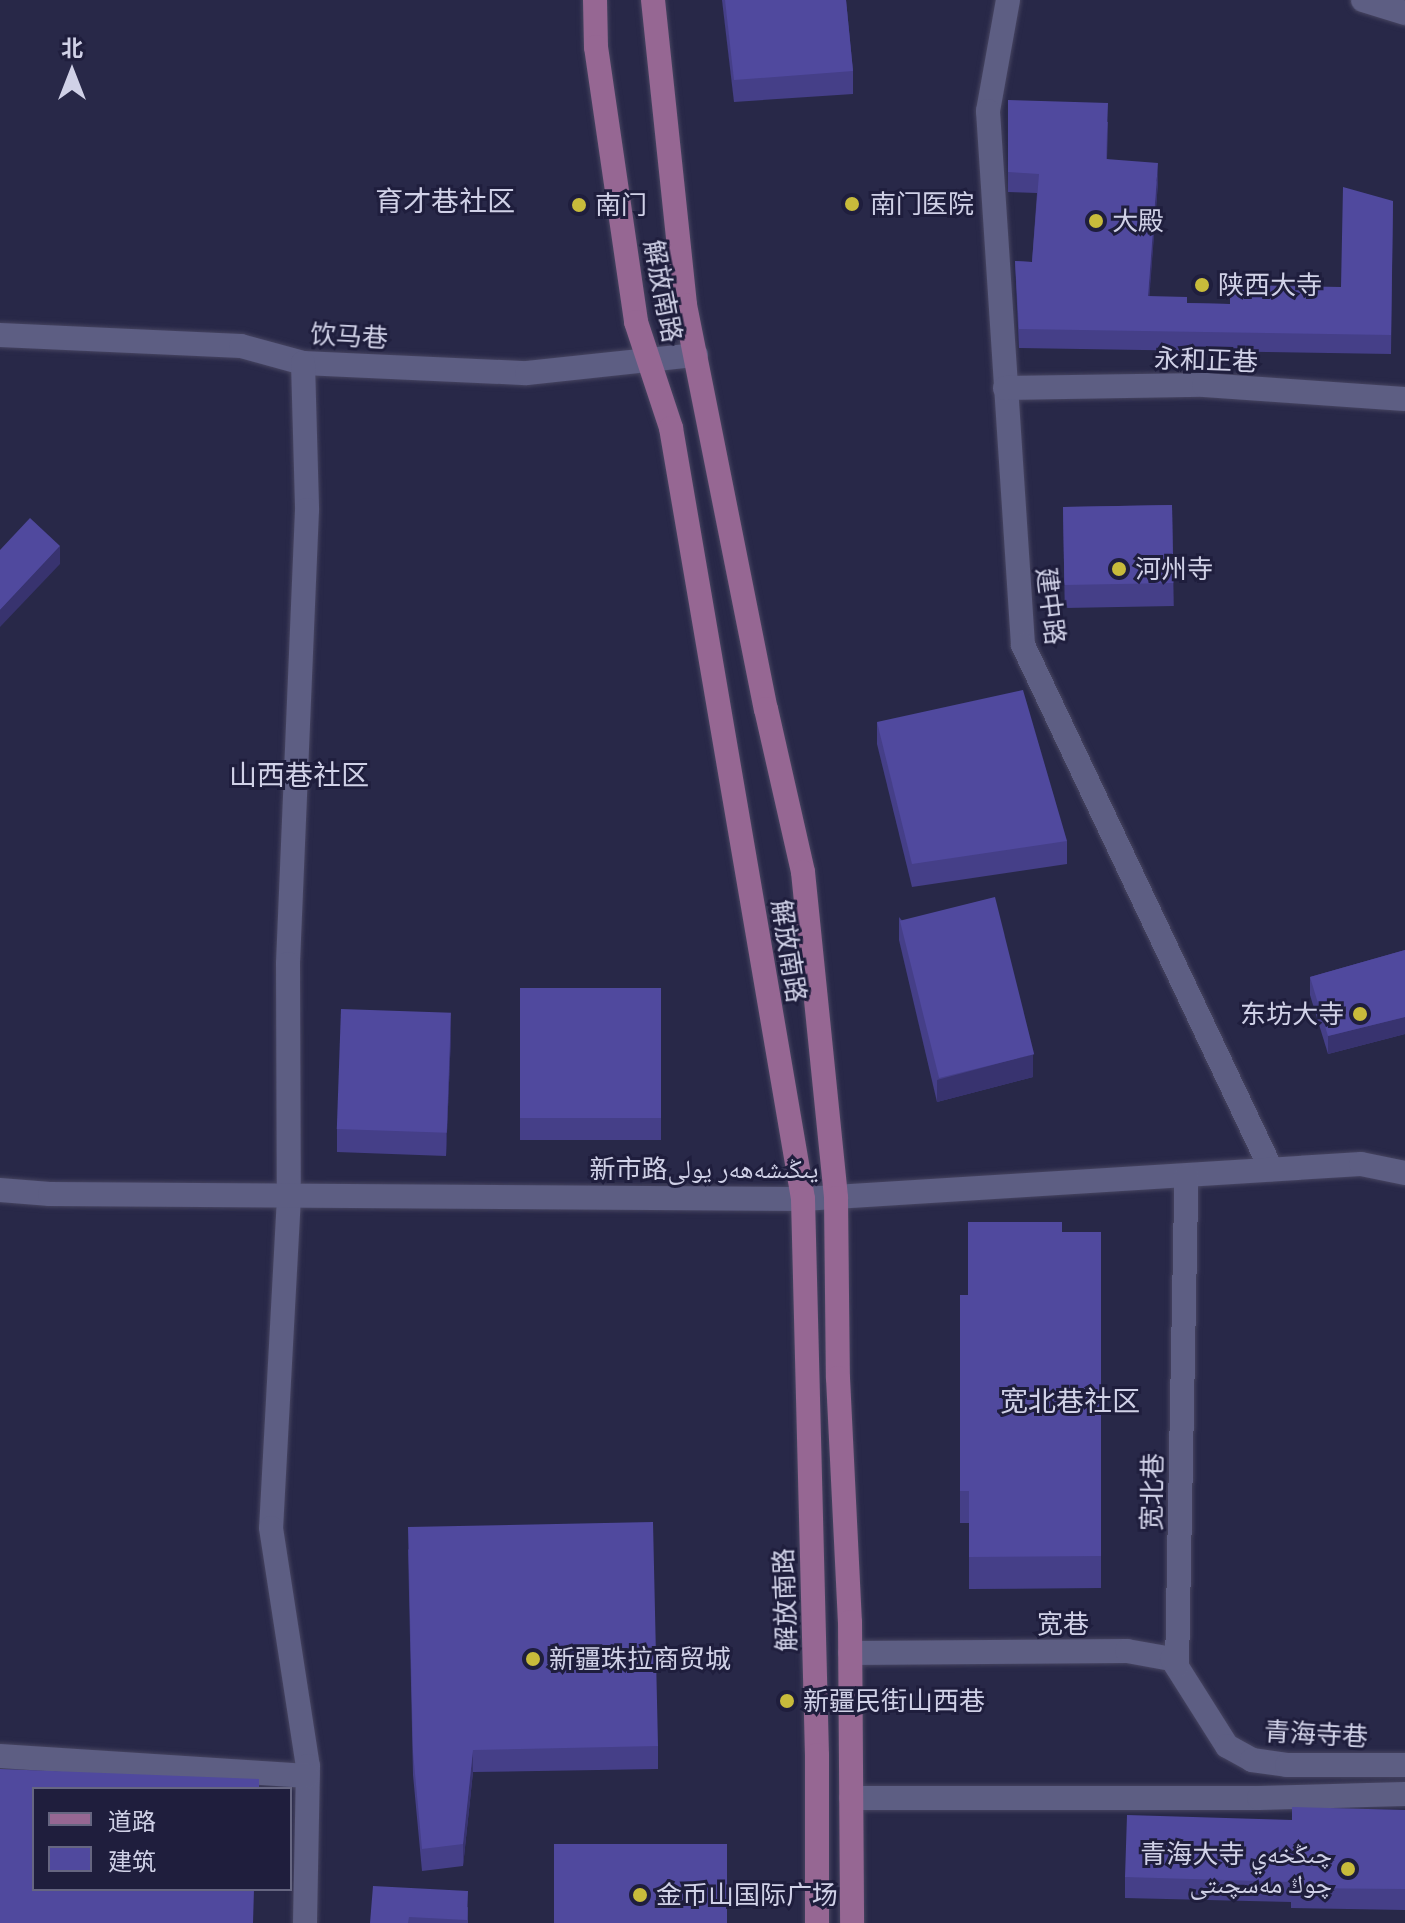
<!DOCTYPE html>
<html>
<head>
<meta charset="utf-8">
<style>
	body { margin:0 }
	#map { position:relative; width:1405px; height:1923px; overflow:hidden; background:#282848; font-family:"Golos Text","Noto Naskh Arabic","Noto Sans SC",sans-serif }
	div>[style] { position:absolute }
	.roads { filter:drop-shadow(0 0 2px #474561) drop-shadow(0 0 2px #474561) }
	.minor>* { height:24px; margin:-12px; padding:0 12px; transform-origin:12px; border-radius:12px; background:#5d5e83 }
	.major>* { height:24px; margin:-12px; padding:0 12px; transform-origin:12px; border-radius:12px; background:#966793 }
	.wall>* { inset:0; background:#453f88; transform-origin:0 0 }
	.shaded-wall>* { inset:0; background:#38336f }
	.building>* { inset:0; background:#50499e; transform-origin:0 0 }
	.dots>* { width:22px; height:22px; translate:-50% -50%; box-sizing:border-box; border:4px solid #1f1e3d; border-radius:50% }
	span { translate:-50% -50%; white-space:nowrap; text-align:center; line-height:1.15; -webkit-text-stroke:6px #1f1e3d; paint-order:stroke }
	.poi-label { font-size:26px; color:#d0d1e7 }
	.left { translate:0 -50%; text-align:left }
	.right { translate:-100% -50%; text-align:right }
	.street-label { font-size:26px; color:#d0d1e7 }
	.neighbourhood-label { font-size:28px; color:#d0d1e7 }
	.legend { position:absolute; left:32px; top:1787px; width:260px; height:104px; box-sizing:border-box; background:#1f1e3d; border:2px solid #666681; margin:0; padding:10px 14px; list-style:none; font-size:24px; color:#d0d1e7 }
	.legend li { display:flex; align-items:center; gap:16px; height:40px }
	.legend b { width:40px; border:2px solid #666681 }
	.north { position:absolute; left:32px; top:32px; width:80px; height:80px; -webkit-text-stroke:6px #1f1e3d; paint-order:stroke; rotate:0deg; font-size:22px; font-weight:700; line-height:32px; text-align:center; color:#d0d1e7 }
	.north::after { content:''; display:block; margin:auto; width:28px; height:36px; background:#d0d1e7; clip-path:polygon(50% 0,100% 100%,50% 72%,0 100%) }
</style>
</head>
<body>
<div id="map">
	<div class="roads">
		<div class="minor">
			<div style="left:1008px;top:0;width:113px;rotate:100.2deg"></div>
			<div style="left:988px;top:111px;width:535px;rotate:86.25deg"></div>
			<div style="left:1023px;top:645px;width:580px;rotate:64.67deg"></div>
			<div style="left:1363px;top:0;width:44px;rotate:17.2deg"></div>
			<div style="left:0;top:335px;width:241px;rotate:2.6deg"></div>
			<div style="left:241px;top:346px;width:64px;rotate:15.3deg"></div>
			<div style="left:303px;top:363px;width:224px;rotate:2.6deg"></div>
			<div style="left:527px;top:373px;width:170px;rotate:-6.1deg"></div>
			<div style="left:303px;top:363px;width:147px;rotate:88.4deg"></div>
			<div style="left:307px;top:510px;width:454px;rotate:92.4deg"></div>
			<div style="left:288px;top:964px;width:233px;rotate:89.8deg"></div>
			<div style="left:289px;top:1197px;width:331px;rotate:93.1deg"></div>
			<div style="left:271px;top:1528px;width:241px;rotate:81.2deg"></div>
			<div style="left:308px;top:1766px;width:157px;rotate:91.1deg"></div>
			<div style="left:1005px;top:388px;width:199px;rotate:-0.9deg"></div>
			<div style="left:1204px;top:385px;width:201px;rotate:4deg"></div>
			<div style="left:0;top:1190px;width:50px;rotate:4.6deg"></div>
			<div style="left:50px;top:1194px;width:753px;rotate:0.38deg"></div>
			<div style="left:803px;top:1199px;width:559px;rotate:-3.59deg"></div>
			<div style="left:1361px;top:1164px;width:45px;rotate:11.6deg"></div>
			<div style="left:850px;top:1653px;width:277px;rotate:-0.4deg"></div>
			<div style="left:1127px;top:1651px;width:46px;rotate:10.1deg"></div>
			<div style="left:1172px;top:1659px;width:103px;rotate:57.7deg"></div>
			<div style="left:1227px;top:1746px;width:29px;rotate:29deg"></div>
			<div style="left:1252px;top:1760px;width:35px;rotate:8deg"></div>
			<div style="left:1287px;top:1765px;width:118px"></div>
			<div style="left:1177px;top:1666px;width:490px;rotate:-88.9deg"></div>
			<div style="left:0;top:1756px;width:308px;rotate:3.7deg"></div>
			<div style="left:851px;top:1798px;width:408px"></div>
			<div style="left:1259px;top:1798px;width:146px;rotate:-1.6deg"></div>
		</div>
		<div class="major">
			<div style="left:595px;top:0;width:47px;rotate:88.8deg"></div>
			<div style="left:596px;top:47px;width:278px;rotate:81.7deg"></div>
			<div style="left:636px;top:322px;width:112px;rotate:71.7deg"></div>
			<div style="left:671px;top:428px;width:782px;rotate:80.28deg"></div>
			<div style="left:803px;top:1199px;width:556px;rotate:88.56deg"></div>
			<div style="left:817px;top:1755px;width:168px;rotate:90deg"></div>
			<div style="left:653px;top:0;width:307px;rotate:84deg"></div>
			<div style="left:685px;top:305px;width:412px;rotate:78.7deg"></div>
			<div style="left:766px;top:709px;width:167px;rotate:77.2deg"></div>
			<div style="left:803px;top:872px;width:328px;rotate:84.2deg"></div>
			<div style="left:836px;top:1198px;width:180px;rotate:89.4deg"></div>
			<div style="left:838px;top:1378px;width:244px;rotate:87.2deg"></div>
			<div style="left:850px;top:1622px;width:301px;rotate:89.6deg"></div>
		</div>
	</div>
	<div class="wall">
		<div style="clip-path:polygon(722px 0,846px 0,853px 71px,853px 94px,734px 102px)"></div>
		<div style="clip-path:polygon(1008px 100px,1108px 122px,1107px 159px,1158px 182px,1149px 297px,1187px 303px,1230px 304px,1341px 287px,1393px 201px,1391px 354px,1019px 348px,1015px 261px,1032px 262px,1037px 193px,1008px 192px)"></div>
		<div style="left:1172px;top:505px;width:101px;height:109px;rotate:89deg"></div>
		<div style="clip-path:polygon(877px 722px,1067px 841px,1067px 864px,912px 887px,877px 744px)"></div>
		<div style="clip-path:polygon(899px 917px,1033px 1077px,937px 1102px,899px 940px)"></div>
		<div style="clip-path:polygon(1405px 950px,1405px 1034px,1328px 1054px,1310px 995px,1310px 977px)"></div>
		<div style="left:661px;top:988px;width:152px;height:141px;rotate:90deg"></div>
		<div style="clip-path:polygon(451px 1035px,446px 1156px,337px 1152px,337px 1129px)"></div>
		<div style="clip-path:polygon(1062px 1232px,1101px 1232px,1101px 1588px,969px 1589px,969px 1523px,960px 1523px,960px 1295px,968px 1295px)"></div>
		<div style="clip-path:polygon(408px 1549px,658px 1746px,658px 1769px,473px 1772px,463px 1866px,422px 1871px,413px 1775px)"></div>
		<div style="clip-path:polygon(1405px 1810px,1405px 1910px,1291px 1908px,1291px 1902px,1125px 1898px,1125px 1877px,1292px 1820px)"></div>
		<div style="clip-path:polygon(468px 1907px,468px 1923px,370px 1923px)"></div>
	</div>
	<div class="shaded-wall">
		<div style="clip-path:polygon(1158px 163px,1158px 182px,1148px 316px,1148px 296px)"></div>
		<div style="clip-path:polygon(60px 546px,60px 564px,0 627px,0 610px)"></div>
		<div style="clip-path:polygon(451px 1013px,451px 1035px,446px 1156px,446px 1134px)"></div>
		<div style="clip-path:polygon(1405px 1017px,1405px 1034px,1328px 1054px,1328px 1036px)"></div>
		<div style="clip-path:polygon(1033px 1054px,1033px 1077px,937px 1102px,937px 1080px)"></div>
		<div style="clip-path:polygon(473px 1750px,473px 1772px,463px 1866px,463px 1844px)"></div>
	</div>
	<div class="building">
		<div style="clip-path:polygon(725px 0,846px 0,853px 71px,734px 80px)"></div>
		<div style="clip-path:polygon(1008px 100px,1108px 103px,1106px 159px,1158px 163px,1148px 296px,1187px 297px,1187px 303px,1230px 304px,1230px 285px,1341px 287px,1343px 187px,1393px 201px,1391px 335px,1019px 329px,1015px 261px,1032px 262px,1039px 174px,1008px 172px)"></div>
		<div style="left:1172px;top:505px;width:78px;height:109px;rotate:89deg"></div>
		<div style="clip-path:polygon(30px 518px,60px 546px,0 610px,0 550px)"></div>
		<div style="clip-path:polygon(1023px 690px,1067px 841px,912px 864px,877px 722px)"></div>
		<div style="left:995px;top:897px;width:162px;height:98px;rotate:76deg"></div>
		<div style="clip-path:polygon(1405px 950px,1405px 1017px,1328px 1036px,1310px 977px)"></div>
		<div style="left:661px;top:988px;width:130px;height:141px;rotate:90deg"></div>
		<div style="left:341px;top:1009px;width:110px;height:120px;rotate:2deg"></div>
		<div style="clip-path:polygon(968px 1222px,1062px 1222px,1062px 1232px,1101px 1232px,1101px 1556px,969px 1557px,969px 1491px,960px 1491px,960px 1295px,968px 1295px)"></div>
		<div style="clip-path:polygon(653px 1522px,658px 1746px,473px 1750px,463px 1844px,422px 1849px,413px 1752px,408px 1527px)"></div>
		<div style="clip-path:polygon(0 1769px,259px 1779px,259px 1789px,34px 1789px,34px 1889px,254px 1889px,253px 1923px,0 1923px)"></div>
		<div style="clip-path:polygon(1292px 1807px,1405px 1810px,1405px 1889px,1291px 1888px,1291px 1882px,1125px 1877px,1127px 1815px,1292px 1820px)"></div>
		<div style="left:554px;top:1844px;width:173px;height:79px"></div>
		<div style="clip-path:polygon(373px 1886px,468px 1891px,467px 1920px,409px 1917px,408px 1923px,370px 1923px)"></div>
	</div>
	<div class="dots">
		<div style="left:852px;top:204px;background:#c8bb3b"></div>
		<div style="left:579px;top:205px;background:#c8bb3b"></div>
		<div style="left:1096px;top:221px;background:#c8bb3b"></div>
		<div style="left:1202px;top:285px;background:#c8bb3b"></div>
		<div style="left:1119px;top:569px;background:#c8bb3b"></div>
		<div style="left:1360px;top:1014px;background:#c8bb3b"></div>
		<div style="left:533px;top:1659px;background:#c8bb3b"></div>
		<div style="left:787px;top:1701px;background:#c8bb3b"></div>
		<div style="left:1348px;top:1869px;background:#c8bb3b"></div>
		<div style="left:640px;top:1895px;background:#c8bb3b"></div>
	</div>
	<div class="poi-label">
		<span class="left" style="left:870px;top:204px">南门医院</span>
		<span class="left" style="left:595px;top:205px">南门</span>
		<span class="left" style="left:1112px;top:221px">大殿</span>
		<span class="left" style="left:1218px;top:285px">陕西大寺</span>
		<span class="left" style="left:1135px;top:569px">河州寺</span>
		<span class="right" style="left:1344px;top:1014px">东坊大寺</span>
		<span class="left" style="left:549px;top:1659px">新疆珠拉商贸城</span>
		<span class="left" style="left:803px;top:1701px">新疆民街山西巷</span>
		<span class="right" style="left:1332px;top:1869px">青海大寺 چىڭخەي<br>چوڭ مەسچىتى</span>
		<span class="left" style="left:656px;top:1895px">金币山国际广场</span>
	</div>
	<div class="street-label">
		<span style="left:663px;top:291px;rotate:79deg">解放南路</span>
		<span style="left:349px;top:336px;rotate:3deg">饮马巷</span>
		<span style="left:1206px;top:360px;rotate:2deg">永和正巷</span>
		<span style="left:1051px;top:606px;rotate:83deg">建中路</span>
		<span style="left:789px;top:951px;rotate:81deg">解放南路</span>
		<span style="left:704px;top:1169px">新市路يىڭىشەھەر يولى</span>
		<span style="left:1152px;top:1492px;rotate:-89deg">宽北巷</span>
		<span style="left:785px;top:1600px;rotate:-92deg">解放南路</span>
		<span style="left:1063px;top:1624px">宽巷</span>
		<span style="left:1316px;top:1734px;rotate:3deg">青海寺巷</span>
	</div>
	<div class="neighbourhood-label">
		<span style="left:445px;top:201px">育才巷社区</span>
		<span style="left:299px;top:775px">山西巷社区</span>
		<span style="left:1070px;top:1401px">宽北巷社区</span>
	</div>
	<ul class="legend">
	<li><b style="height:10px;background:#966793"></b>道路</li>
	<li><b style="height:22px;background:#50499e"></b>建筑</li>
	</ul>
	<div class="north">北</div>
</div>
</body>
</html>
